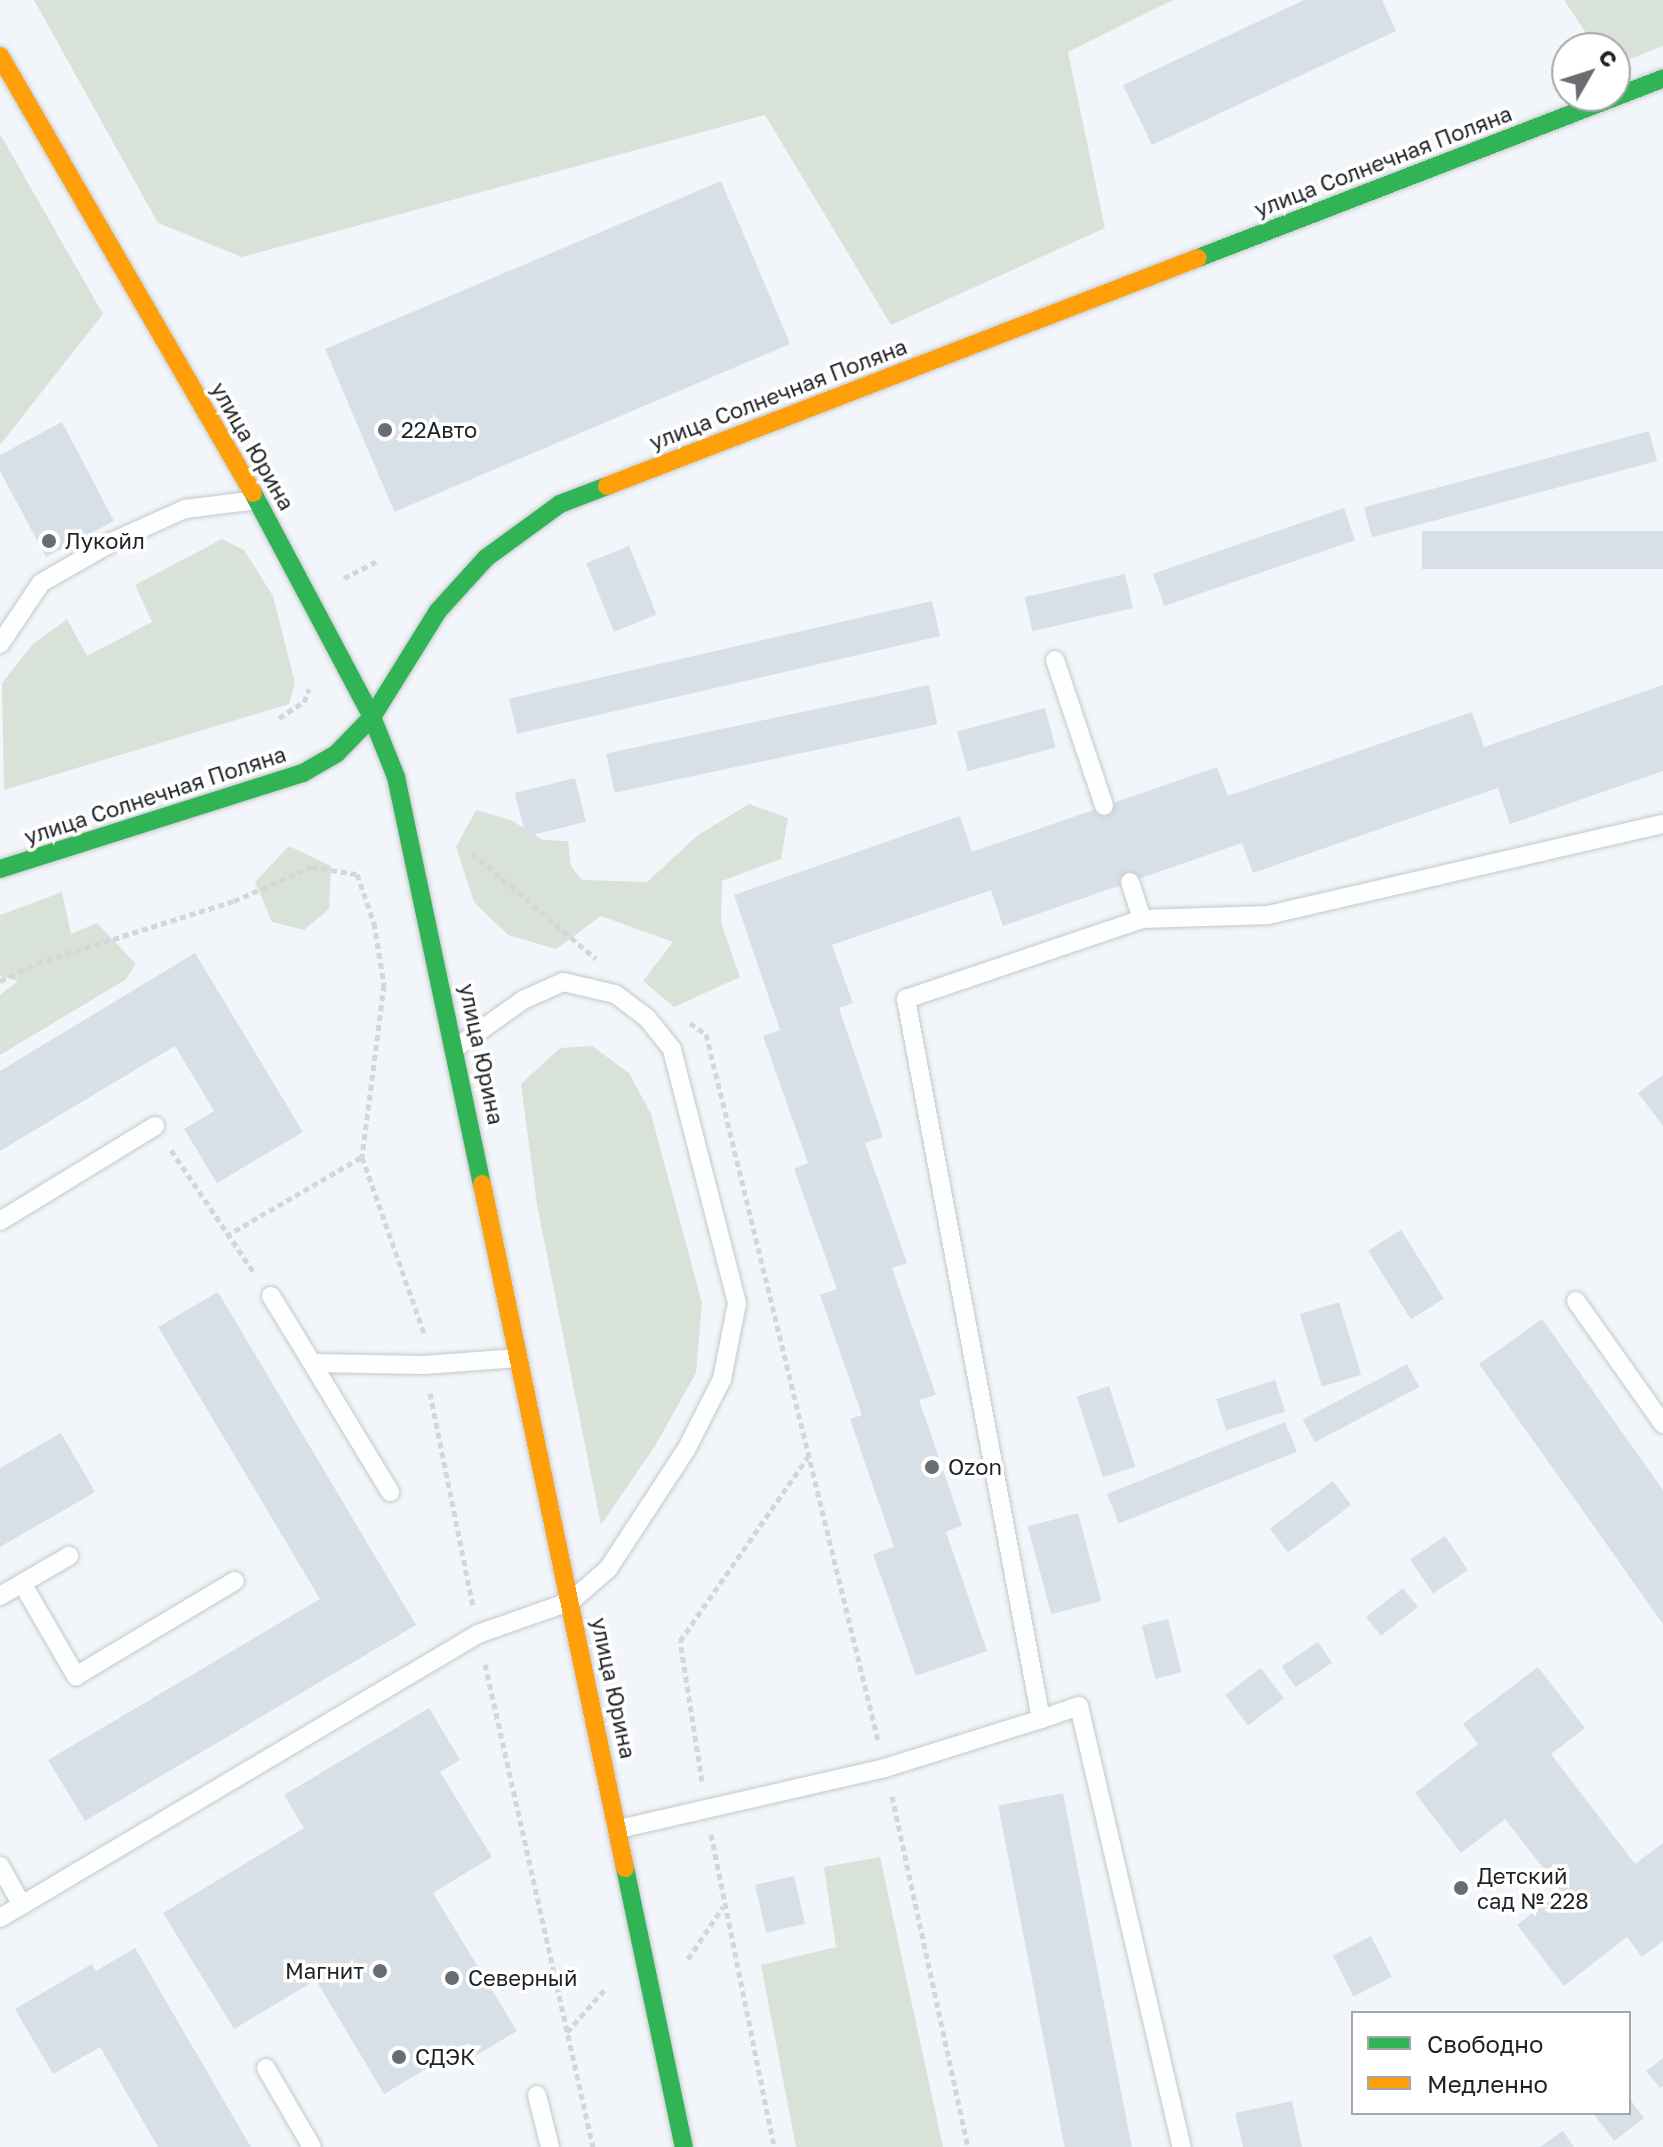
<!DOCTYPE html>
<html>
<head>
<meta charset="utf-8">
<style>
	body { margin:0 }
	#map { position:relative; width:1663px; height:2147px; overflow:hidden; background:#f2f6fa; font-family:"Golos Text",sans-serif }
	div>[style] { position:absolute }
	.green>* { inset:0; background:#d9e2d8 }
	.building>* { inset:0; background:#d7e0e7; transform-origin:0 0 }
	.path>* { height:5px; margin-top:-2.5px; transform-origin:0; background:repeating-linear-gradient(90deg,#d5d6d9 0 6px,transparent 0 10px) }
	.roads { filter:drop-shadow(0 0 2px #c5c8cb) drop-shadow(0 0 2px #c5c8cb) }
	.lane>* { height:18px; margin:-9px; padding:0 9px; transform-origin:9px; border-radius:9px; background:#fdfefe }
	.fast>* { height:18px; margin:-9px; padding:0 9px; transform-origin:9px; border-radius:9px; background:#30b455 }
	.slow>* { height:18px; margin:-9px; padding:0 9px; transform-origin:9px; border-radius:9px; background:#ff9f0a }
	.dots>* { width:22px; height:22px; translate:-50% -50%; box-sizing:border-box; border:4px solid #fff; border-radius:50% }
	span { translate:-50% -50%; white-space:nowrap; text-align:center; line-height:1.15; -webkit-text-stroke:7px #fff; paint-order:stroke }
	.street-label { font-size:22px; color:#1f2225 }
	.poi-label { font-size:22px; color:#1f2225 }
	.left { translate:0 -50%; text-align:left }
	.right { translate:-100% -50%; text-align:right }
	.legend { position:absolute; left:1351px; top:2011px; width:280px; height:104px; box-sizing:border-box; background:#fff; border:2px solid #a5a7a8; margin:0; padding:10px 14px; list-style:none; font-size:24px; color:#1f2225 }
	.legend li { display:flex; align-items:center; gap:16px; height:40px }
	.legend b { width:40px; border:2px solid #a5a7a8 }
	.north { position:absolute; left:1551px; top:32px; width:80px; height:80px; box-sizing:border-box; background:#fff; border:2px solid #a5a7a8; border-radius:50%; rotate:51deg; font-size:22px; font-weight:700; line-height:32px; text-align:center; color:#1f2225 }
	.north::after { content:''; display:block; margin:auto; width:28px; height:36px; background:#696c70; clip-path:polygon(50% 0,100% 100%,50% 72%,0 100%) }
</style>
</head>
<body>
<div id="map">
	<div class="green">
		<div style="clip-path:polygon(34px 0,1173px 0,1068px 52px,1105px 228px,891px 325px,765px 115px,242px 257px,158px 223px)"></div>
		<div style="clip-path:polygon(1564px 0,1663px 0,1663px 46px,1615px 65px,1615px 48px,1596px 48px)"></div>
		<div style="clip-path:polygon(0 134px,103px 314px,0 445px)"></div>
		<div style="clip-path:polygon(222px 539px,244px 550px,273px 596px,295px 683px,289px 704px,4px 790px,2px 683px,33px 644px,67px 619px,87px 656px,152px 622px,135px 585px)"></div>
		<div style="clip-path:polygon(749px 804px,788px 818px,781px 859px,722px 881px,721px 923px,740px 977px,674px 1007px,643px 981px,673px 942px,601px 916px,556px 949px,508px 935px,474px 902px,456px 847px,476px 810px,511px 820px,543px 840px,568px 841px,571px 866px,582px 880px,647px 882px,698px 835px)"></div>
		<div style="clip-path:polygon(289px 846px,331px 866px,329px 909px,304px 930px,272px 922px,255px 882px)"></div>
		<div style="clip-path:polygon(62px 892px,71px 934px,97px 923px,136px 964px,125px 980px,0 1055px,0 995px,18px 981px,0 976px,0 915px)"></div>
		<div style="clip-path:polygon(592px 1046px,629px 1073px,651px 1114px,702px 1303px,696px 1373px,655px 1446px,601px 1525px,537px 1205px,521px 1084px,560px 1048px)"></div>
		<div style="clip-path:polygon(880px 1857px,943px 2147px,796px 2147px,761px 1965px,836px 1947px,824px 1867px)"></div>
	</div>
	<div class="building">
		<div style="clip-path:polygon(1304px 0,1382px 0,1396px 31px,1152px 145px,1123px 85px)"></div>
		<div style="left:721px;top:181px;width:177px;height:430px;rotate:67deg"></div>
		<div style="clip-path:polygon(62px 422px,114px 521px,46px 557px,0 471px,0 455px)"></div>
		<div style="left:1649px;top:431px;width:31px;height:295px;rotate:75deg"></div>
		<div style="left:1344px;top:508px;width:34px;height:202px;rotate:71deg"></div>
		<div style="left:1663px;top:531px;width:38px;height:241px;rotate:90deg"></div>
		<div style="left:629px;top:546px;width:74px;height:46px;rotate:68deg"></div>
		<div style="left:1125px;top:574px;width:35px;height:103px;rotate:77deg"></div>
		<div style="left:932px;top:601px;width:36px;height:434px;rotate:77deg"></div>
		<div style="left:929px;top:685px;width:40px;height:330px;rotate:78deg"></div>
		<div style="clip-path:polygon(1663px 685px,1663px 771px,1510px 824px,1498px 788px,1253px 873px,1242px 843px,1003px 926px,991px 890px,832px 945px,853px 1003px,839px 1008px,883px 1137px,865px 1143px,907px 1263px,892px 1268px,936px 1395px,919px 1400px,962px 1525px,946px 1532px,987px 1651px,916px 1676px,873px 1554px,894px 1547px,850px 1419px,862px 1415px,820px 1295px,837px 1289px,794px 1169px,808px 1163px,763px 1036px,780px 1030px,734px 895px,960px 816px,972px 852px,1217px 767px,1228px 796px,1472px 712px,1484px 747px)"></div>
		<div style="left:1045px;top:708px;width:41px;height:91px;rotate:75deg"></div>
		<div style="left:575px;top:778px;width:45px;height:62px;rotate:76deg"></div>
		<div style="clip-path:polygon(195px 953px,303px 1132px,217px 1183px,184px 1129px,214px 1111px,175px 1046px,0 1151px,0 1071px)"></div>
		<div style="clip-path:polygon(1663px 1075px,1663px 1126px,1638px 1093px)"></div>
		<div style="left:1401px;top:1230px;width:81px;height:39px;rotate:58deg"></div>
		<div style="clip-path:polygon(218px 1292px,416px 1625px,85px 1821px,48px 1760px,320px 1599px,158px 1327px)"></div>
		<div style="left:1339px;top:1302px;width:76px;height:41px;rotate:73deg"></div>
		<div style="clip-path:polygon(1542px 1319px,1663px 1490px,1663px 1624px,1479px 1364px)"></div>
		<div style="left:1407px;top:1364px;width:26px;height:118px;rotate:62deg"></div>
		<div style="left:1275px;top:1380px;width:33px;height:62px;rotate:72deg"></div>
		<div style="left:1109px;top:1386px;width:85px;height:34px;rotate:72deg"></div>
		<div style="left:1285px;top:1422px;width:32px;height:192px;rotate:68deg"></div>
		<div style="clip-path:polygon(61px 1433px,95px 1492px,0 1547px,0 1468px)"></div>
		<div style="left:1333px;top:1481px;width:30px;height:79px;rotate:53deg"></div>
		<div style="left:1078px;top:1513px;width:91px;height:52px;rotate:75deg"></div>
		<div style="left:1445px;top:1536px;width:41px;height:42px;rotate:56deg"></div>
		<div style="left:1403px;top:1588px;width:24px;height:47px;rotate:52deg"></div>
		<div style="left:1168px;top:1619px;width:55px;height:27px;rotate:76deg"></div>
		<div style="left:1318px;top:1642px;width:25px;height:44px;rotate:56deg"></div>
		<div style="clip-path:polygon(1538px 1667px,1585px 1728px,1551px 1754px,1635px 1864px,1663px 1843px,1663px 1941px,1642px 1957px,1627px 1937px,1564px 1986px,1517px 1925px,1561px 1891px,1505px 1819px,1461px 1853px,1415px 1793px,1478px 1744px,1463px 1724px)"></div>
		<div style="left:1261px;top:1668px;width:38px;height:45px;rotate:53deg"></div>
		<div style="clip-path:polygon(429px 1708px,460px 1760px,440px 1772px,492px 1857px,433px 1893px,517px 2031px,477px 2055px,469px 2043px,384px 2094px,316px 1980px,234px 2029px,163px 1913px,304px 1828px,284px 1795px)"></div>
		<div style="left:1063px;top:1793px;width:361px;height:66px;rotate:79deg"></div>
		<div style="left:794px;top:1876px;width:49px;height:40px;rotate:77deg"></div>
		<div style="left:1371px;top:1936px;width:46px;height:43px;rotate:63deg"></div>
		<div style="clip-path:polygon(135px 1948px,251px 2147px,158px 2147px,100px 2047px,53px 2074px,15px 2009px,92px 1964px,96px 1971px)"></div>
		<div style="clip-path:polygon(1663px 2058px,1663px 2086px,1660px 2088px,1646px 2071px)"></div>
		<div style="clip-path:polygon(1629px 2098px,1644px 2118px,1614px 2141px,1593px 2113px,1629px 2113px)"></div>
		<div style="clip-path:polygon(1292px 2101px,1302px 2147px,1243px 2147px,1235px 2113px)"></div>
		<div style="clip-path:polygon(1563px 2131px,1574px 2147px,1540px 2147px)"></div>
	</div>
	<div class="path">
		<div style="left:344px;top:578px;width:38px;rotate:-27deg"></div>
		<div style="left:279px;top:718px;width:30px;rotate:-33deg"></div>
		<div style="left:304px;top:702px;width:14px;rotate:-69deg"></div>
		<div style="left:472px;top:853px;width:163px;rotate:40.5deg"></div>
		<div style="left:0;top:981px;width:41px;rotate:-25.9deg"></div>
		<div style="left:37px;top:963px;width:207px;rotate:-17.5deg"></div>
		<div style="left:234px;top:901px;width:84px;rotate:-23.8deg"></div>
		<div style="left:311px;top:867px;width:47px;rotate:8.7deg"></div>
		<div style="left:357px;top:874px;width:52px;rotate:70.9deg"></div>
		<div style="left:374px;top:923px;width:63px;rotate:80.8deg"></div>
		<div style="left:384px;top:985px;width:173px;rotate:97.3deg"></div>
		<div style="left:690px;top:1023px;width:19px;rotate:35deg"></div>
		<div style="left:706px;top:1034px;width:727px;rotate:76.31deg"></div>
		<div style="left:171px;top:1150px;width:150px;rotate:55.9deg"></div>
		<div style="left:226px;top:1236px;width:157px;rotate:-30.2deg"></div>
		<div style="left:362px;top:1157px;width:190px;rotate:70.6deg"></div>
		<div style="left:430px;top:1393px;width:218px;rotate:78.6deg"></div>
		<div style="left:485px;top:1664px;width:495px;rotate:77.4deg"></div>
		<div style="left:702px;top:1781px;width:142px;rotate:-98.9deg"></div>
		<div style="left:680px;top:1641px;width:224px;rotate:-55.2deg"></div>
		<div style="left:892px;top:1796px;width:359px;rotate:77.8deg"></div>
		<div style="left:711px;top:1834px;width:319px;rotate:78.6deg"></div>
		<div style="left:688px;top:1959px;width:63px;rotate:-56.1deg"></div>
		<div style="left:567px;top:2032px;width:60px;rotate:-48.4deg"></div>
	</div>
	<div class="roads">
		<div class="lane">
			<div style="left:0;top:644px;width:73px;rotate:-56.1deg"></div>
			<div style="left:41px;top:583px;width:84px;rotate:-29.9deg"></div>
			<div style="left:114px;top:541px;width:78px;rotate:-24.3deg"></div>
			<div style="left:185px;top:509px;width:73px;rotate:-7.1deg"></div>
			<div style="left:1055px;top:660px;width:154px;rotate:71.4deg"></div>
			<div style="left:1130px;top:882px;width:39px;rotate:72deg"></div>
			<div style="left:0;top:1221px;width:182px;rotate:-31.5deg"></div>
			<div style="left:271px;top:1296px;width:79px;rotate:58.5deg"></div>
			<div style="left:312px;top:1363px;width:112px;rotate:1deg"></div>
			<div style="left:424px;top:1365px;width:94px;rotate:-4.3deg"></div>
			<div style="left:1576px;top:1301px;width:151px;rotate:54.7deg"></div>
			<div style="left:312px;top:1363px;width:151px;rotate:58.8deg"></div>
			<div style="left:22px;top:1583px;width:108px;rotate:59.9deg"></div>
			<div style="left:76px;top:1676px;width:185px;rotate:-30.9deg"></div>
			<div style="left:0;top:1596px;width:80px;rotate:-30.1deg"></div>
			<div style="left:1041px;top:1719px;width:40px;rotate:-18.9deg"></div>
			<div style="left:1079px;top:1706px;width:453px;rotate:76.9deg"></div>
			<div style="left:619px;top:1829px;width:273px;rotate:-12.9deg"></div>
			<div style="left:885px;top:1768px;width:164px;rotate:-17.4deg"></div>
			<div style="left:1041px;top:1719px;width:733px;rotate:-100.62deg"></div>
			<div style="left:906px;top:999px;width:249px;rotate:-18.7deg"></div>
			<div style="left:1142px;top:919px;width:126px;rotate:-1.8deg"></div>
			<div style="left:1268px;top:915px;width:405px;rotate:-13deg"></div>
			<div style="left:0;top:1866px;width:45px;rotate:60.6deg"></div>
			<div style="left:0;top:1918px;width:556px;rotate:-30.72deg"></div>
			<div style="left:478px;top:1634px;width:99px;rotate:-19.5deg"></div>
			<div style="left:571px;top:1601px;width:49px;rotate:-40.9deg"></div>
			<div style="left:608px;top:1569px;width:142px;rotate:-56.8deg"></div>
			<div style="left:686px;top:1450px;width:80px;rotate:-63.1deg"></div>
			<div style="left:722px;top:1379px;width:77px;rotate:-78.8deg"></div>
			<div style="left:737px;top:1303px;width:262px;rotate:-104.4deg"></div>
			<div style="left:672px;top:1049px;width:40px;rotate:-129deg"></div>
			<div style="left:647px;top:1018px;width:40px;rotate:-143deg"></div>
			<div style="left:615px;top:994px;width:53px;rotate:-167deg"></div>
			<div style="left:563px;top:982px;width:44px;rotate:155.8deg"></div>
			<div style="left:523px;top:1000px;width:81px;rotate:144.5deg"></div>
			<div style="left:266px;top:2068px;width:91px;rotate:59.8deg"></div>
			<div style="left:537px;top:2095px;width:54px;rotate:76deg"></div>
		</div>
		<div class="fast">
			<div style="left:1198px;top:258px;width:498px;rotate:-21.1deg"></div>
			<div style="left:253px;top:493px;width:254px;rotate:62deg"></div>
			<div style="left:372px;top:717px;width:65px;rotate:68.2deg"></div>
			<div style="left:396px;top:777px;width:416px;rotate:78.1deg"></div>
			<div style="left:0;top:869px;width:318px;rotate:-17.6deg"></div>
			<div style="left:303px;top:773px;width:39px;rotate:-30deg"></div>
			<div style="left:337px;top:753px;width:50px;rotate:-45.8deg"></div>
			<div style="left:372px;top:717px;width:125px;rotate:-58.1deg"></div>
			<div style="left:438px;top:611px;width:72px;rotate:-47.8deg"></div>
			<div style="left:486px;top:558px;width:92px;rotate:-36.1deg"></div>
			<div style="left:560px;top:504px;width:50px;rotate:-21deg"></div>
			<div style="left:625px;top:1868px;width:285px;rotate:78.1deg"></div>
		</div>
		<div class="slow">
			<div style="left:0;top:56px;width:505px;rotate:59.93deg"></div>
			<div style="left:607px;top:486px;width:633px;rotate:-21.1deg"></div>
			<div style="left:482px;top:1184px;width:699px;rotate:78.19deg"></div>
		</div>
	</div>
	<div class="dots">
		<div style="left:385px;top:430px;background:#696c70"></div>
		<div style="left:49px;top:541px;background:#696c70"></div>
		<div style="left:932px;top:1467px;background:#696c70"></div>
		<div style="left:1461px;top:1888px;background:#696c70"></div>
		<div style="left:380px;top:1971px;background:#696c70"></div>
		<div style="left:452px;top:1978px;background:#696c70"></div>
		<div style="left:399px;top:2057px;background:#696c70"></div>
	</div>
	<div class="street-label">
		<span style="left:1383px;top:161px;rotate:-21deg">улица Солнечная Поляна</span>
		<span style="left:778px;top:394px;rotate:-21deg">улица Солнечная Поляна</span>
		<span style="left:253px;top:446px;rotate:60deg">улица Юрина</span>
		<span style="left:155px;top:795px;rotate:-18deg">улица Солнечная Поляна</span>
		<span style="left:482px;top:1054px;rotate:78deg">улица Юрина</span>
		<span style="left:614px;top:1688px;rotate:78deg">улица Юрина</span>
	</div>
	<div class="poi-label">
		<span class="left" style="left:401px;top:430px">22Авто</span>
		<span class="left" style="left:65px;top:541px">Лукойл</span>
		<span class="left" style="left:948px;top:1467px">Ozon</span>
		<span class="left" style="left:1477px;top:1888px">Детский<br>сад № 228</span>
		<span class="right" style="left:364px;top:1971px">Магнит</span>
		<span class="left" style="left:468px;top:1978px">Северный</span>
		<span class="left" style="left:415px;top:2057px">СДЭК</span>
	</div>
	<ul class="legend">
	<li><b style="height:10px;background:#30b455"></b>Свободно</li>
	<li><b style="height:10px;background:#ff9f0a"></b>Медленно</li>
	</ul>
	<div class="north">С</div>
</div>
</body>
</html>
